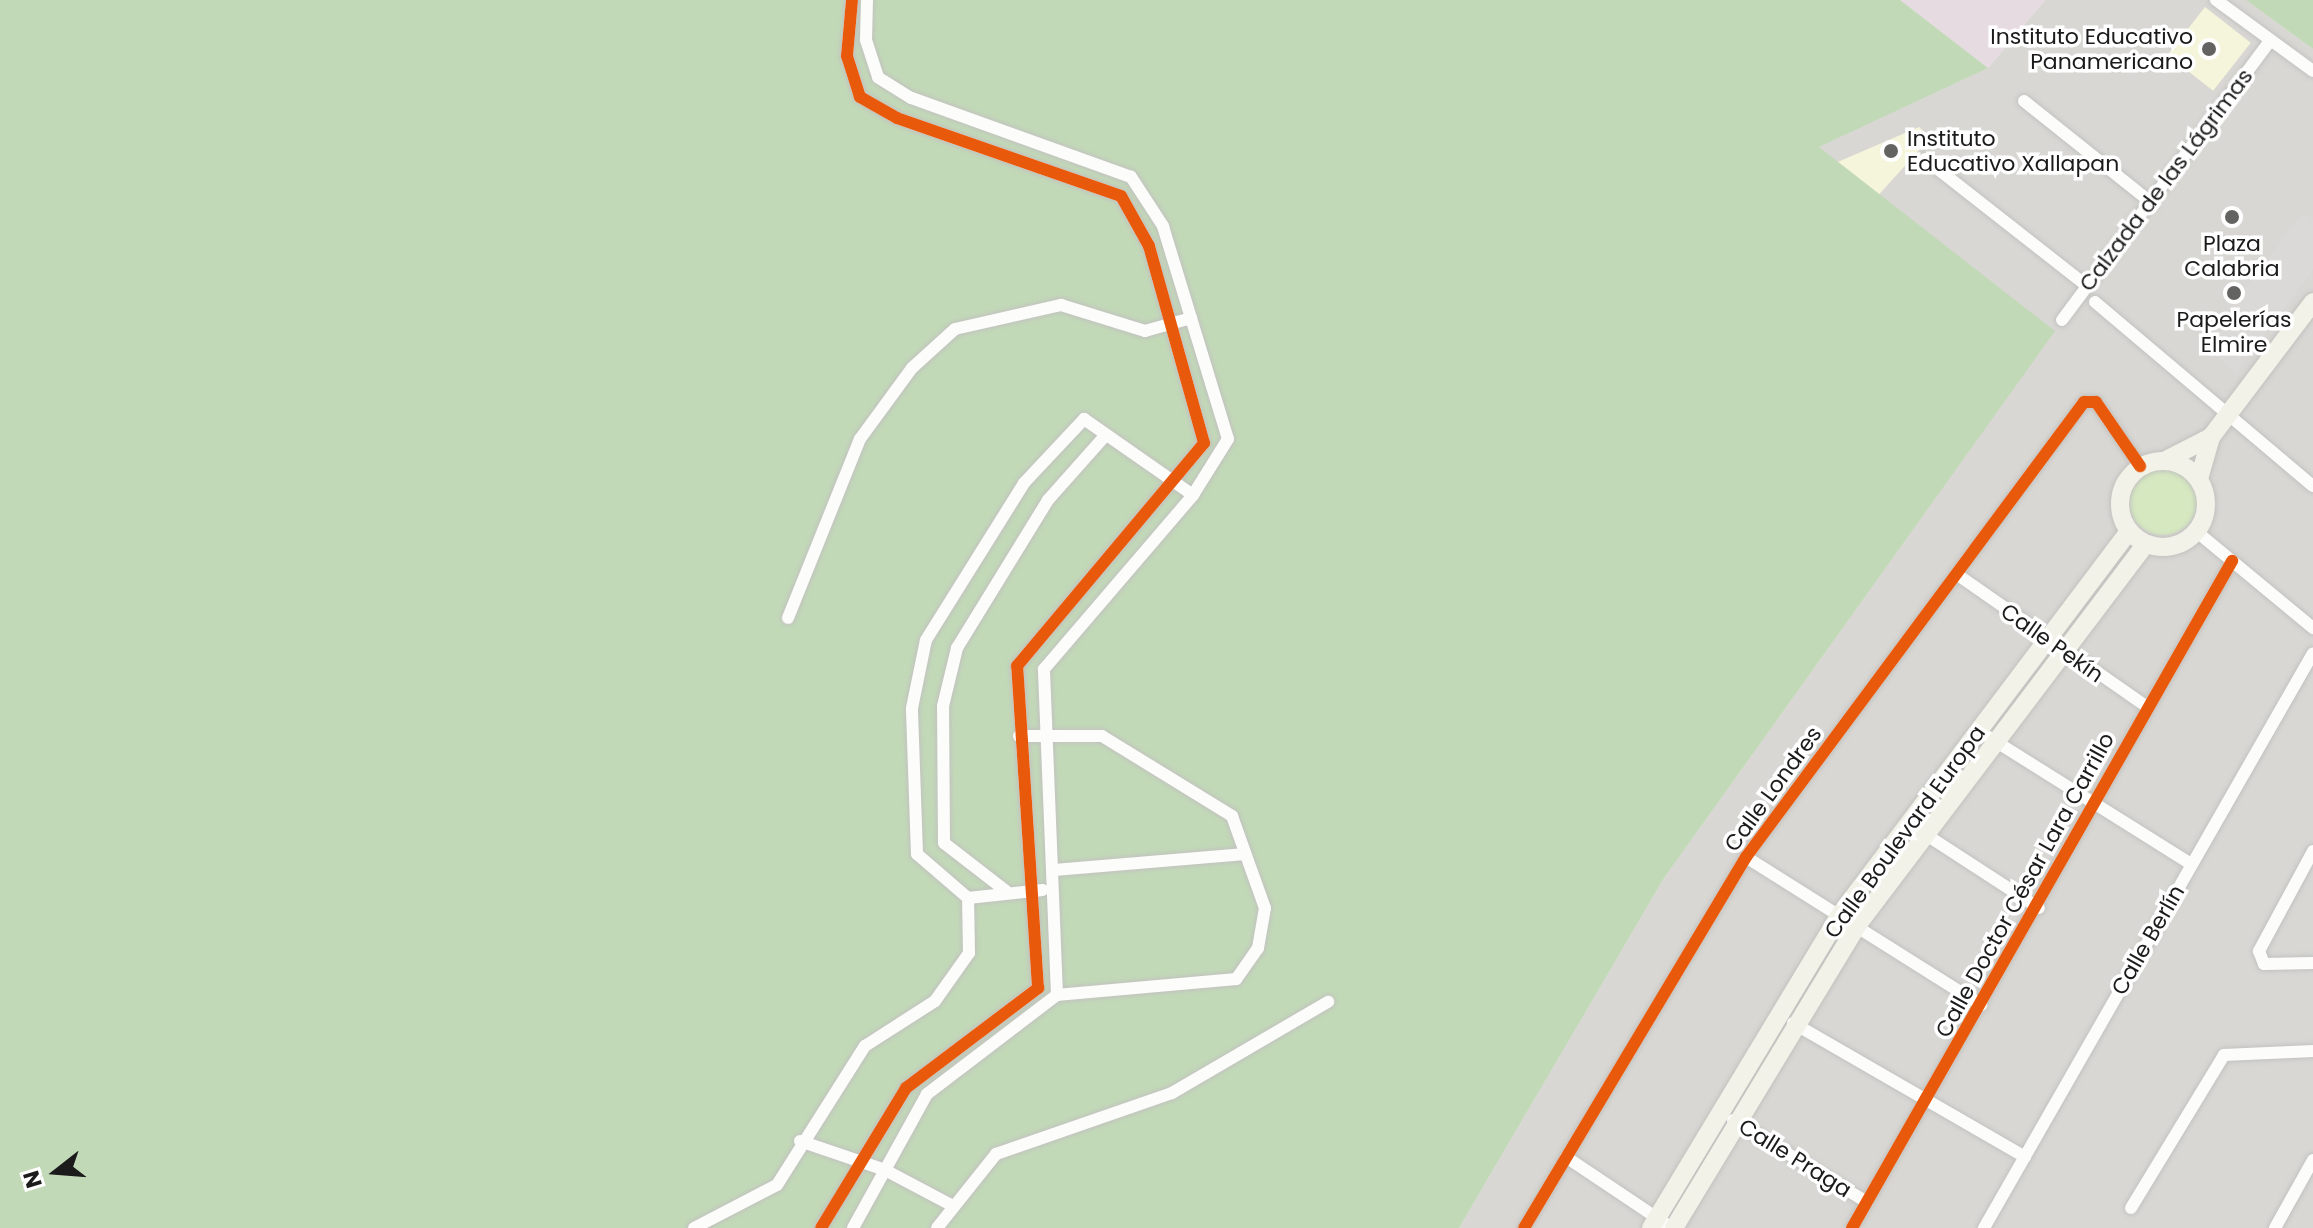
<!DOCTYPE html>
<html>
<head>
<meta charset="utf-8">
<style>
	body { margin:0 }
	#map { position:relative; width:2313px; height:1228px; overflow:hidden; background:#e9e8e3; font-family:Poppins,sans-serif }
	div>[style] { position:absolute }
	.residential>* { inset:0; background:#d8d7d4 }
	.industrial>* { inset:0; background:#e7dbe2 }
	.education>* { inset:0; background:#f5f5dc; transform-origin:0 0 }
	.grass>* { inset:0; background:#d5e8c0 }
	.round { border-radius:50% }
	.forest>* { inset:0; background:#c2d9b8 }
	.parking>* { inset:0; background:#dad9d7 }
	.roads { filter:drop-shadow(0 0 2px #c2c2bf) drop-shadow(0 0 2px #c2c2bf) }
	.minor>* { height:12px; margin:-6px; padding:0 6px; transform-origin:6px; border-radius:6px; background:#fcfcfb }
	.secondary>* { height:18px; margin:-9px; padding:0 9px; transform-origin:9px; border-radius:9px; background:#f2f2e8 }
	.secondary>.ring { margin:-9px; padding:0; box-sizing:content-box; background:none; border:18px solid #f2f2e8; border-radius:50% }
	.cycleway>* { height:12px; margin:-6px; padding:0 6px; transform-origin:6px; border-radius:6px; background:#e8590c }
	.dots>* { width:22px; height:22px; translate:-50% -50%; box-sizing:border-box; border:4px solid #fff; border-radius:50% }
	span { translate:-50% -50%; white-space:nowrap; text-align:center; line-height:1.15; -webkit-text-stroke:7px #fff; paint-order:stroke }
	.poi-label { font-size:22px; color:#1b1b1b }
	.right { translate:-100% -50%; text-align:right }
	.left { translate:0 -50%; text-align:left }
	.street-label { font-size:22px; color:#1b1b1b }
	.north { position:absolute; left:16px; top:1132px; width:80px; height:80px; -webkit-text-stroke:6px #fff; paint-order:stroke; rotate:253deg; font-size:22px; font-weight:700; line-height:32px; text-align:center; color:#1b1b1b }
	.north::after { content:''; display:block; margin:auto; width:28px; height:36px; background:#1b1b1b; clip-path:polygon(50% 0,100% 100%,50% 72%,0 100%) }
</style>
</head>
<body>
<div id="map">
	<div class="residential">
		<div style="clip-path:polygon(2045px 0,2246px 0,2313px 49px,2313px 1228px,1459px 1228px,1664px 878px,2054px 332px,1818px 147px,1988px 68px)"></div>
	</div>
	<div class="industrial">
		<div style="clip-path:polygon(1900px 0,2045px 0,1988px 68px)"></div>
	</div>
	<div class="education">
		<div style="left:2205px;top:7px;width:58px;height:61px;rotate:38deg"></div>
		<div style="clip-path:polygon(1919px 127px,1930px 138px,1874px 200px,1833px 164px)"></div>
	</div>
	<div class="grass">
		<div class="round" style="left:2129px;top:467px;width:68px;height:68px"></div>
	</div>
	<div class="forest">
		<div style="clip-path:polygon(0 0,1900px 0,1988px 68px,1819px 147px,2055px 331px,1664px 878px,1459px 1228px,0 1228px)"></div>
		<div style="clip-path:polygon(2246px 0,2313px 0,2313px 49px)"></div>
	</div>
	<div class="parking">
		<div style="clip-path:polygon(2303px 213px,2313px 220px,2313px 270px,2236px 372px,2202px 345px)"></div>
	</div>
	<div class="roads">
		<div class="minor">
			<div style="left:2216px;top:0;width:120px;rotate:36.2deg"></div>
			<div style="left:2024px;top:101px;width:164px;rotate:38.6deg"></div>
			<div style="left:1925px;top:159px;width:206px;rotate:38.1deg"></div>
			<div style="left:2095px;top:302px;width:285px;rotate:40.2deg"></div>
			<div style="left:2062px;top:320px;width:349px;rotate:-53.3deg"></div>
			<div style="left:2197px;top:532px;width:151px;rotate:39.6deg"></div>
			<div style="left:1958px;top:575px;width:231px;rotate:34.9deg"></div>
			<div style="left:788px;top:618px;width:193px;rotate:-68.1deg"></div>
			<div style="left:860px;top:439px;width:88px;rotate:-53.8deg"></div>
			<div style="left:912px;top:368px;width:58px;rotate:-42.2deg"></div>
			<div style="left:955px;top:329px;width:109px;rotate:-12.8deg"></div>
			<div style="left:1061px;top:305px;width:88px;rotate:17.2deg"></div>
			<div style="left:1145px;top:331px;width:48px;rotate:-15.8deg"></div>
			<div style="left:1979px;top:731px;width:250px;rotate:32.1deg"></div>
			<div style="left:1019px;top:736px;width:83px"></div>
			<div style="left:1102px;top:736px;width:153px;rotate:31.6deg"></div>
			<div style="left:1232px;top:816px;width:98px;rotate:70.3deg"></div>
			<div style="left:1265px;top:908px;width:41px;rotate:99.9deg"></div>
			<div style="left:1258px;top:948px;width:38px;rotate:125deg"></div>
			<div style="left:1236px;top:979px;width:180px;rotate:174.9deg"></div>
			<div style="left:1908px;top:823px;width:156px;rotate:33deg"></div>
			<div style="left:2313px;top:851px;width:114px;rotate:118.4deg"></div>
			<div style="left:2259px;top:951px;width:14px;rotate:69deg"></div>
			<div style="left:2264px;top:964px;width:49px;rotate:-1.2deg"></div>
			<div style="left:1746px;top:857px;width:278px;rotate:32.2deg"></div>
			<div style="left:1054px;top:870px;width:192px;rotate:-4.8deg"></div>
			<div style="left:1006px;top:891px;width:78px;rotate:-142.3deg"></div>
			<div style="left:944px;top:843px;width:137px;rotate:-90.4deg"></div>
			<div style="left:943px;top:706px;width:60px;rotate:-76.4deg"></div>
			<div style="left:957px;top:648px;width:174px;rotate:-58.4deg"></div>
			<div style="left:1048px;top:500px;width:83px;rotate:-48.4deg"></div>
			<div style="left:968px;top:898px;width:75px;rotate:-6.1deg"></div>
			<div style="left:1793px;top:1023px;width:268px;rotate:30deg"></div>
			<div style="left:1733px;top:1120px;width:157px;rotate:31.5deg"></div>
			<div style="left:800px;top:1141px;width:90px;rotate:18.8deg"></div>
			<div style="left:885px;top:1170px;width:77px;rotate:27.9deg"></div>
			<div style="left:1566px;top:1157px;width:128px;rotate:33.8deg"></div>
			<div style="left:2131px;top:1208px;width:179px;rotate:-58.7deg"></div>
			<div style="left:2224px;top:1055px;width:89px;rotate:-2.6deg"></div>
			<div style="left:694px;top:1228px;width:93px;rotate:-27.4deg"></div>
			<div style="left:777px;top:1185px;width:165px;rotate:-57.7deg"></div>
			<div style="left:865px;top:1046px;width:83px;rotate:-32.7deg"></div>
			<div style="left:935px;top:1001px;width:59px;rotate:-54.7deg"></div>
			<div style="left:969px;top:953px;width:55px;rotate:-91deg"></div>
			<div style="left:968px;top:898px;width:67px;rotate:-139.2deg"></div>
			<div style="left:917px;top:854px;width:146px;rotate:-92deg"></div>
			<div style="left:912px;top:708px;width:69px;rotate:-78.4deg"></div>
			<div style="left:926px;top:640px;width:185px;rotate:-58deg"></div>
			<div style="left:1024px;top:483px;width:88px;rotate:-46.8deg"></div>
			<div style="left:1084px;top:419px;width:133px;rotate:34.9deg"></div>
			<div style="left:821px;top:1228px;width:164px;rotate:-58.7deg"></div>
			<div style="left:906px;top:1088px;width:166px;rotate:-37.1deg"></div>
			<div style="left:1038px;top:988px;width:323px;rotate:-93.7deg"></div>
			<div style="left:1017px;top:666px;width:291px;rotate:-50deg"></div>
			<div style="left:1204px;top:443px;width:205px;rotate:-105.6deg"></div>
			<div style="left:1149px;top:246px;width:57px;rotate:-119.2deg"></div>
			<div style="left:1121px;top:196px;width:237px;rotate:-160.8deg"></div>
			<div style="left:897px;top:118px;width:43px;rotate:-150.4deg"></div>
			<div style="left:860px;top:97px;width:43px;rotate:-107.6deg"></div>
			<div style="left:847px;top:56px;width:56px;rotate:-84.9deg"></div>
			<div style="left:853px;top:1228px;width:153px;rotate:-61.1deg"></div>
			<div style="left:927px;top:1094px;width:163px;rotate:-37.3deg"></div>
			<div style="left:1057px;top:995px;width:326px;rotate:-92.3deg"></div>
			<div style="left:1044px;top:669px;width:229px;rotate:-49.4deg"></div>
			<div style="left:1193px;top:495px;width:66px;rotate:-58deg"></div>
			<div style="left:1228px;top:439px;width:223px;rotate:-107deg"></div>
			<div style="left:1163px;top:226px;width:59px;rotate:-123.1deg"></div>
			<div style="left:1131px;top:177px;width:234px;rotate:-160.2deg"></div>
			<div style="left:911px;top:98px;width:39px;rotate:-148deg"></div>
			<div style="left:878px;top:77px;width:39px;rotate:-108deg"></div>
			<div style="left:866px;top:40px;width:40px;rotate:-88.6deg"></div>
			<div style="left:937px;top:1228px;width:95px;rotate:-51.4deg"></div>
			<div style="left:996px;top:1154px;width:186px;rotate:-19.1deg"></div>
			<div style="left:1172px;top:1093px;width:181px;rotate:-30.3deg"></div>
			<div style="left:1524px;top:1228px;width:432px;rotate:-59.1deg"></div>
			<div style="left:1746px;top:857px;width:567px;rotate:-53.39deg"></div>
			<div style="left:2084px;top:402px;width:12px"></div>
			<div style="left:2096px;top:402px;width:78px;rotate:55.5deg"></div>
			<div style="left:1852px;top:1228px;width:768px;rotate:-60.33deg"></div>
			<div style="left:1984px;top:1228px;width:662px;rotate:-60.22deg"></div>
			<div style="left:2275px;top:1228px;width:78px;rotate:-60.8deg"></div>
		</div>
		<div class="secondary">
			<div style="left:2166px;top:460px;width:51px;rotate:-27.1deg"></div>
			<div style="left:2211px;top:437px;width:169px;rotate:-52.9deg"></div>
			<div class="ring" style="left:2120px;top:461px;width:68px;height:68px"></div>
			<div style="left:2199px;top:479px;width:44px;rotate:-74.1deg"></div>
			<div style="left:1651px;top:1228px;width:364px;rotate:-58.9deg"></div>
			<div style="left:1839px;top:916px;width:482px;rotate:-53deg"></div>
			<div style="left:1674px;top:1228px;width:352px;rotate:-58.8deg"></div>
			<div style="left:1856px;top:927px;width:480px;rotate:-52.9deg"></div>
		</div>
	</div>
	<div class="cycleway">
		<div style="left:821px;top:1228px;width:164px;rotate:-58.7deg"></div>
		<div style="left:906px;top:1088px;width:166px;rotate:-37.1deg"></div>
		<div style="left:1038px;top:988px;width:323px;rotate:-93.7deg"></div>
		<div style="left:1017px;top:666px;width:291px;rotate:-50deg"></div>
		<div style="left:1204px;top:443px;width:205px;rotate:-105.6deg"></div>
		<div style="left:1149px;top:246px;width:57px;rotate:-119.2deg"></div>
		<div style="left:1121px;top:196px;width:237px;rotate:-160.8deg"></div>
		<div style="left:897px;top:118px;width:43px;rotate:-150.4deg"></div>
		<div style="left:860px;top:97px;width:43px;rotate:-107.6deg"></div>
		<div style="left:847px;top:56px;width:56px;rotate:-84.9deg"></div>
		<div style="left:1524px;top:1228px;width:432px;rotate:-59.1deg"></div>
		<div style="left:1746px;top:857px;width:567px;rotate:-53.39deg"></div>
		<div style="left:2084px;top:402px;width:12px"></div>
		<div style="left:2096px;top:402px;width:78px;rotate:55.5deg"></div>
		<div style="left:1852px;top:1228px;width:768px;rotate:-60.33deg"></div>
	</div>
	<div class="dots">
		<div style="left:2209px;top:49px;background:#636361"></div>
		<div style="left:1891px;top:151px;background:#636361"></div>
		<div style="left:2232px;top:217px;background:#636361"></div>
		<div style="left:2234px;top:293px;background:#636361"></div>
	</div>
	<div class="poi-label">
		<span class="right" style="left:2193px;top:49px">Instituto Educativo<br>Panamericano</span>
		<span class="left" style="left:1907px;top:151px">Instituto<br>Educativo Xallapan</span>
		<span style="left:2232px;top:256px">Plaza<br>Calabria</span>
		<span style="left:2234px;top:332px">Papelerías<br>Elmire</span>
	</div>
	<div class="street-label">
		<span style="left:2166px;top:180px;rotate:-53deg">Calzada de las Lágrimas</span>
		<span style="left:2052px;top:643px;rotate:35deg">Calle Pekín</span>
		<span style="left:1773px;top:789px;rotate:-54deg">Calle Londres</span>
		<span style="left:1905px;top:832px;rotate:-54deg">Calle Boulevard Europa</span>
		<span style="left:2025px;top:885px;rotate:-61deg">Calle Doctor César Lara Carrillo</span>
		<span style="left:2148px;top:940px;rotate:-60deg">Calle Berlín</span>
		<span style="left:1795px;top:1158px;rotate:32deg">Calle Praga</span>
	</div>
	<div class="north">N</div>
</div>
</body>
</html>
